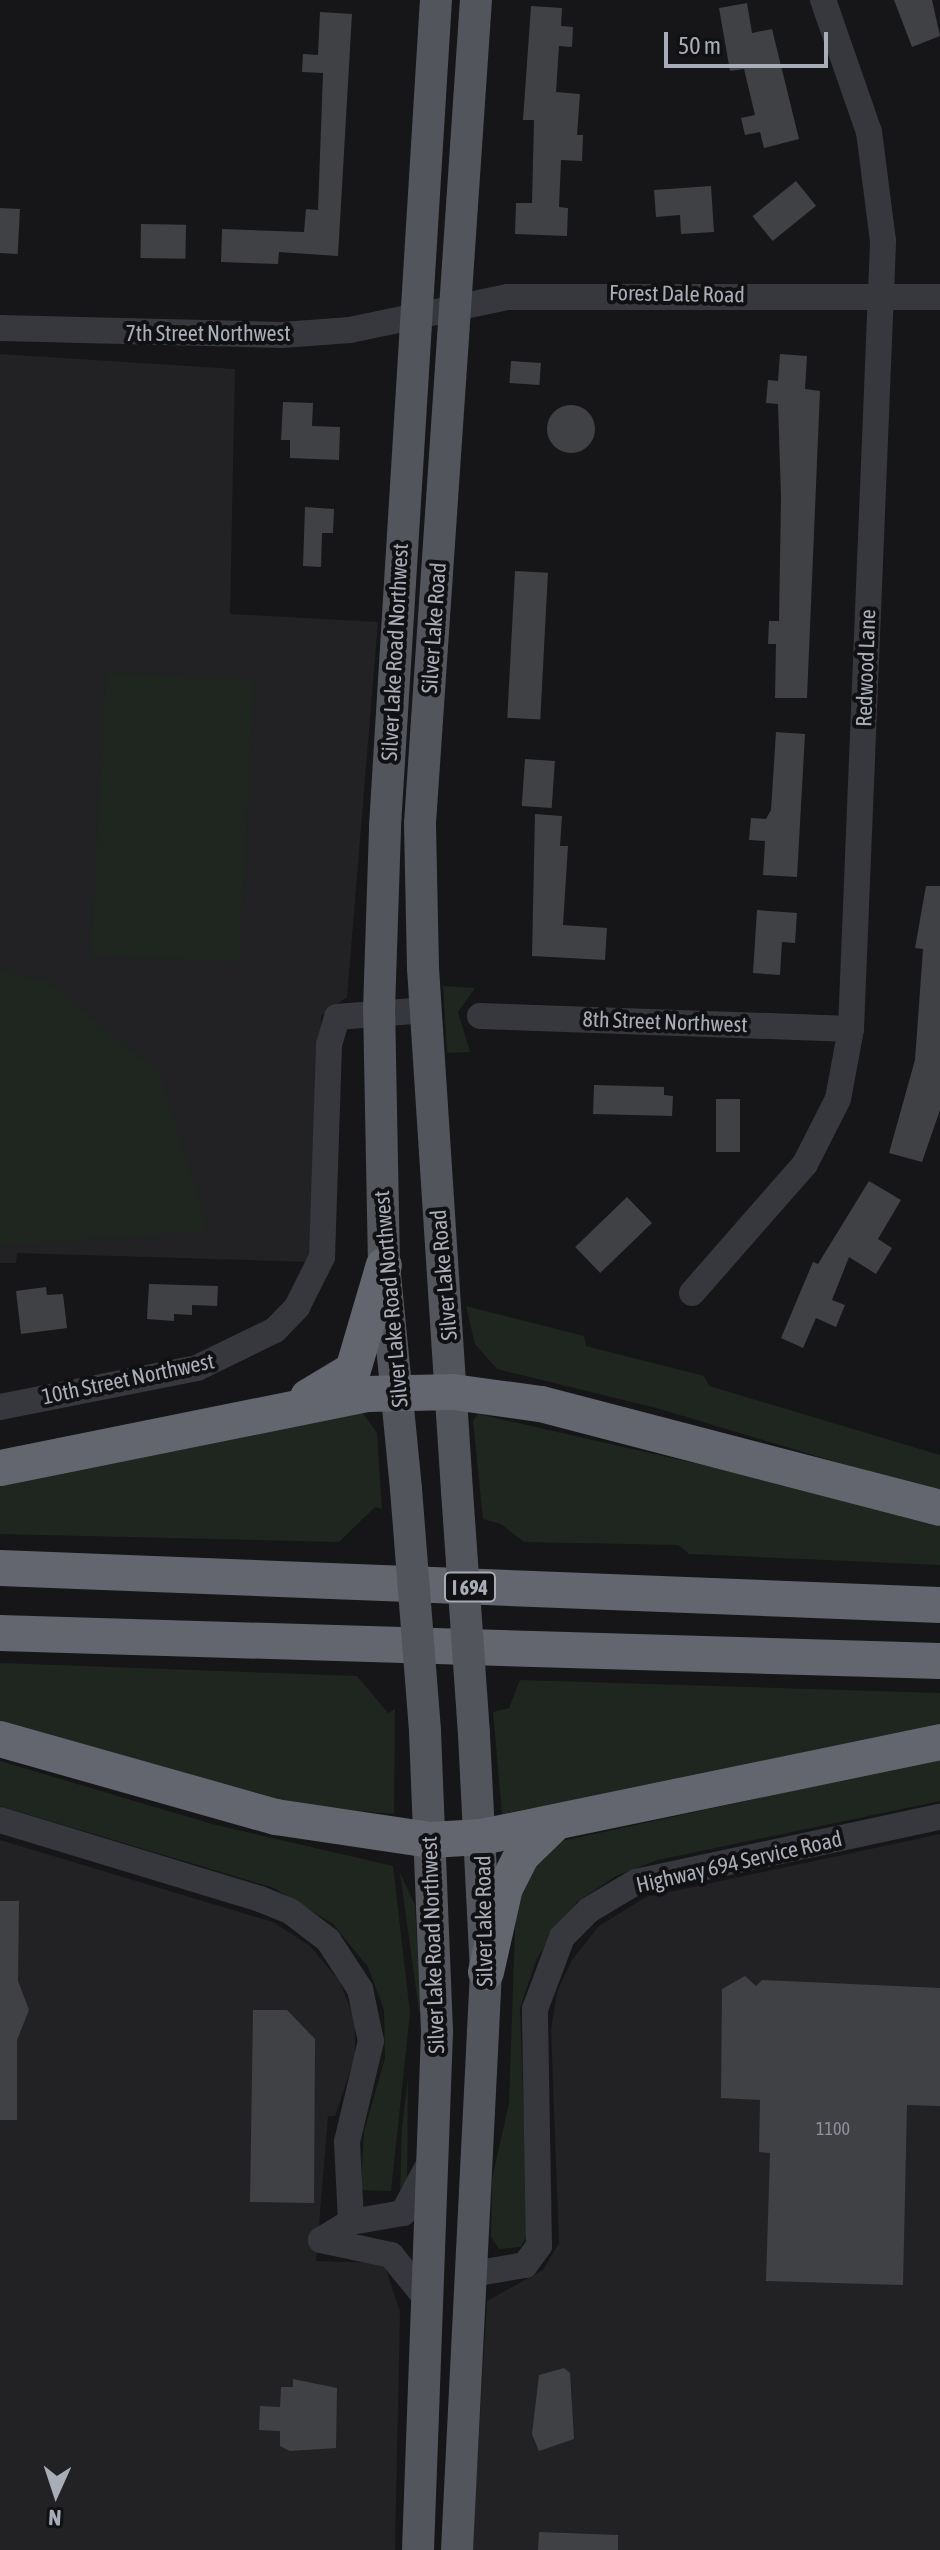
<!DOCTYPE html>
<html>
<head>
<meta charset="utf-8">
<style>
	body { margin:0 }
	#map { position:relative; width:940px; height:2550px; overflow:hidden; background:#161618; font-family:"Asap Condensed",sans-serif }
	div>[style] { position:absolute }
	.built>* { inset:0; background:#222225 }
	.green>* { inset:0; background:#1e261f; transform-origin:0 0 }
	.building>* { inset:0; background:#404145; transform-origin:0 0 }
	.round { border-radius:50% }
	.minor>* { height:26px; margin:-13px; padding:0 13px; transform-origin:13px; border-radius:13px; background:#37383d }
	.major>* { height:32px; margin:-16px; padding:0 16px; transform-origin:16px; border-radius:16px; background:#53555c }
	.highway>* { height:36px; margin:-18px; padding:0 18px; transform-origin:18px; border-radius:18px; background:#63666e }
	.major-bridge>* { height:32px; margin:-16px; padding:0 16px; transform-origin:16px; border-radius:16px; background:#53555c }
	span { translate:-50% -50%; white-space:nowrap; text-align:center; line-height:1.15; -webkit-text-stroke:8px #111113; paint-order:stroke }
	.number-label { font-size:18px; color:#8e929b }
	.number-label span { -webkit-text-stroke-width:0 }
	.shield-label span { padding:2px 6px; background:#111113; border:2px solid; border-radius:6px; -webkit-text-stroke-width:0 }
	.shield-label { font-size:20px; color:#a8adb8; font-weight:700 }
	.street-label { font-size:22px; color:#a8adb8 }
	.north { position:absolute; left:16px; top:2454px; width:80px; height:80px; -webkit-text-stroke:6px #111113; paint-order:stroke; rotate:183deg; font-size:22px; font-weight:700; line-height:32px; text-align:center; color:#a8adb8 }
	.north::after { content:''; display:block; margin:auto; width:28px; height:36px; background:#a8adb8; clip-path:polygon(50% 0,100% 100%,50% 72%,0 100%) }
	.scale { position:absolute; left:664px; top:32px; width:164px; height:36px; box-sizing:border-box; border:4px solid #a8adb8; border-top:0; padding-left:10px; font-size:24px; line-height:28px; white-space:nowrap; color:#a8adb8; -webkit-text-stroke:6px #111113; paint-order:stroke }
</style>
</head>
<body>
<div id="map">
	<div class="built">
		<div style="clip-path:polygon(0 354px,235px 369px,230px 614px,378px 622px,347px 997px,321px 1016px,319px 1227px,311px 1262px,17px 1253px,16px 1263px,0 1263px)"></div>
		<div style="clip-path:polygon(940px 1834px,940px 2550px,472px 2550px,487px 2301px,543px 2270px,559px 2243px,551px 2030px,557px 1992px,572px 1960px,599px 1926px,646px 1897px)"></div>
		<div style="clip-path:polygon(0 1840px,273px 1922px,310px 1946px,340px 1982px,355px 2021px,355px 2056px,335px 2116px,328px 2116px,316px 2261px,384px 2263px,400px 2312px,395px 2550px,0 2550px)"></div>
	</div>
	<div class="green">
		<div style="left:106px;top:673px;width:148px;height:282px;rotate:3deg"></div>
		<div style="clip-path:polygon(0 971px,48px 982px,160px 1074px,208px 1231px,0 1245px)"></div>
		<div style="clip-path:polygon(443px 986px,475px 988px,458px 1012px,470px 1052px,447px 1053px)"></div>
		<div style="clip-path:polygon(466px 1306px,584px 1336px,586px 1346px,704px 1376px,709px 1386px,940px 1455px,940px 1493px,656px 1408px,497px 1369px,475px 1344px)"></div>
		<div style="clip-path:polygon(361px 1411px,377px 1433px,382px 1509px,375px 1507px,339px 1542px,0 1534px,0 1481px)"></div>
		<div style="clip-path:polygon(478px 1414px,940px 1519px,940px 1565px,689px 1554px,678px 1545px,524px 1542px,501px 1524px,483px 1519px,473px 1421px)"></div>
		<div style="clip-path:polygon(0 1663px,357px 1676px,388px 1713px,395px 1709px,394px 1814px,301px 1805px,0 1723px)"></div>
		<div style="clip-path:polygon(520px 1680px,940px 1693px,940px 1731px,502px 1814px,493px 1712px,509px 1708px)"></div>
		<div style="clip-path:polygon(940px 1759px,940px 1801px,658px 1860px,616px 1876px,577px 1902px,537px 1958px,520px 2008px,528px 2233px,521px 2247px,499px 2249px,491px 2237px,492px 2179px,509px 2103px,516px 1900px,521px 1882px,557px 1842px)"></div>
		<div style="clip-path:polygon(0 1761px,212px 1824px,393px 1866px,410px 2013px,391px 2191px,361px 2190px,364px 2132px,385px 2058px,384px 2010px,368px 1967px,333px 1924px,274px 1888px,0 1806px)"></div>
		<div style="clip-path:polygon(400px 1873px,415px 1905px,421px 2011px,419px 2011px)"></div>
		<div style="clip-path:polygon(408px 2078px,407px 2193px,400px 2197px,402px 2127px)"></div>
	</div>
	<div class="building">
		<div style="clip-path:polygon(894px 0,932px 0,940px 36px,912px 47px)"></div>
		<div style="clip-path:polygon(747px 3px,752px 33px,772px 29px,799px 139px,764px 148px,760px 132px,745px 135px,741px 118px,755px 115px,744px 69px,730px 71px,719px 8px)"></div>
		<div style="clip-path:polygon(531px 6px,562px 8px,561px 26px,573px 27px,572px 47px,559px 46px,556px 92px,580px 94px,577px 135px,583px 135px,582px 161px,561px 160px,559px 207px,568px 208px,567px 236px,515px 234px,516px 203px,532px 203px,534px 120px,523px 120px)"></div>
		<div style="clip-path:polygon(320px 12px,352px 14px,338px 256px,279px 252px,278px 264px,221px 262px,222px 229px,304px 232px,306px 209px,318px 210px,323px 73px,302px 72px,303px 54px,318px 55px)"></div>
		<div style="left:796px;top:181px;width:32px;height:56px;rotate:51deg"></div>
		<div style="clip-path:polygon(711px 186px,714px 232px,681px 234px,680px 215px,656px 217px,654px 190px)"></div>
		<div style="left:0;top:208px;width:20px;height:45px;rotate:3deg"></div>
		<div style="left:141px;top:224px;width:45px;height:34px;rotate:1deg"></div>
		<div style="clip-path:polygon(780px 354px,807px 356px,805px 389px,820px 391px,807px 698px,775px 698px,776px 644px,768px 644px,769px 621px,779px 621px,781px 498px,778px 404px,766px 403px,768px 380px,778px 381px)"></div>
		<div style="left:511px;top:361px;width:30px;height:22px;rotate:4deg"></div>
		<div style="clip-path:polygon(283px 402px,313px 403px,312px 426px,340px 427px,339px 460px,290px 458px,290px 440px,281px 440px)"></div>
		<div class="round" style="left:547px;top:405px;width:48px;height:48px"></div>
		<div style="clip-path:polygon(305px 507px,334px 509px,333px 533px,322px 533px,321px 567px,303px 566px)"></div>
		<div style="left:515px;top:571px;width:33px;height:147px;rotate:3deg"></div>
		<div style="clip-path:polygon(776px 732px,805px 734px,797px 877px,763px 875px,765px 841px,749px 840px,751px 818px,766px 819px,771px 810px)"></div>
		<div style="left:525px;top:759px;width:30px;height:47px;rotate:4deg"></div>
		<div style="clip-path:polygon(535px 814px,562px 816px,560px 846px,568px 846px,563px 925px,607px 928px,605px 960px,532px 956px)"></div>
		<div style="clip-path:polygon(926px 886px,940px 886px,940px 1110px,922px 1162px,889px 1153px,915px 1060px,923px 949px,915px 948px)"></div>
		<div style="clip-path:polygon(757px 910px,797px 913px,795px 943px,782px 942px,780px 975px,753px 973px)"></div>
		<div style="clip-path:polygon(594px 1085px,664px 1087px,664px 1095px,673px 1096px,672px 1116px,593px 1114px)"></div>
		<div style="left:716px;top:1099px;width:24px;height:53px"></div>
		<div style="clip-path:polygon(869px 1181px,901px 1200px,878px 1239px,892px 1248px,876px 1274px,849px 1257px,832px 1300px,845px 1305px,836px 1327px,816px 1318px,803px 1348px,781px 1338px,813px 1262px,818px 1264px)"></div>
		<div style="left:627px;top:1197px;width:36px;height:72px;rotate:46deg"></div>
		<div style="clip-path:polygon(149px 1284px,218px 1286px,217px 1306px,192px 1305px,192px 1315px,174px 1314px,174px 1321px,147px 1319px)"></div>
		<div style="clip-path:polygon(46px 1287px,47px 1295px,63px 1294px,67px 1328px,21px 1334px,16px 1291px)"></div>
		<div style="clip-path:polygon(0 1901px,19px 1901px,18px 1981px,29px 2010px,17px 2040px,17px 2120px,0 2120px)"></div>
		<div style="clip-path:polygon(745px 1976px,756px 1986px,762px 1980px,940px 1988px,940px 2106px,907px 2105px,903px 2285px,766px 2281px,770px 2153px,759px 2152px,760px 2100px,721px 2098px,722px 1989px)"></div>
		<div style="clip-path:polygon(253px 2010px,287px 2010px,315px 2039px,314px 2203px,250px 2202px)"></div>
		<div style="clip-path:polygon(564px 2368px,570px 2373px,574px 2439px,539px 2451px,532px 2434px,539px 2375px)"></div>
		<div style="clip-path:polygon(293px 2379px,337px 2388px,336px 2448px,290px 2451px,280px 2446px,280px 2431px,259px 2430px,260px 2406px,280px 2407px,281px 2387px,293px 2387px)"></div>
		<div style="clip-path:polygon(539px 2532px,618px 2535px,618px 2550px,538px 2550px)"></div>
	</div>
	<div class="minor">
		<div style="left:0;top:328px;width:282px;rotate:1.4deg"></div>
		<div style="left:282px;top:335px;width:68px;rotate:-4.2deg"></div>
		<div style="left:350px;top:330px;width:161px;rotate:-11.8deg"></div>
		<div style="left:508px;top:297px;width:432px"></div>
		<div style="left:480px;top:1016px;width:371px;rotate:2deg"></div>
		<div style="left:692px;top:1293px;width:171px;rotate:-48.8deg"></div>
		<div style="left:805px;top:1164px;width:73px;rotate:-63.1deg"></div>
		<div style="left:838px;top:1099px;width:71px;rotate:-79.5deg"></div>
		<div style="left:851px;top:1029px;width:789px;rotate:-87.67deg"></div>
		<div style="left:883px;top:241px;width:110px;rotate:-97.3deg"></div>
		<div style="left:869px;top:132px;width:140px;rotate:-109.2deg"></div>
		<div style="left:0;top:1407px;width:201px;rotate:-11.2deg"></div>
		<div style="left:197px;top:1368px;width:87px;rotate:-26deg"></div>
		<div style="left:275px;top:1330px;width:32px;rotate:-46deg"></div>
		<div style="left:297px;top:1307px;width:56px;rotate:-63.4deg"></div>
		<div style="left:322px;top:1257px;width:212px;rotate:-88.1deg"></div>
		<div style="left:329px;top:1045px;width:29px;rotate:-74deg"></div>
		<div style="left:337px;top:1017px;width:89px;rotate:-4.5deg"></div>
		<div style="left:0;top:1820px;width:272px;rotate:16.9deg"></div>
		<div style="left:260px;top:1899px;width:32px;rotate:22deg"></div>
		<div style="left:290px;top:1911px;width:48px;rotate:37.3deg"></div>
		<div style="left:328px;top:1940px;width:59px;rotate:56.9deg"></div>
		<div style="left:360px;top:1989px;width:53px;rotate:78.1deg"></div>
		<div style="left:371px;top:2041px;width:104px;rotate:103.4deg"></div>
		<div style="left:347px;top:2142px;width:80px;rotate:87.1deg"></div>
		<div style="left:321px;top:2240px;width:35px;rotate:-31deg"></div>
		<div style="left:351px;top:2222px;width:53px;rotate:-9.8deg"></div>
		<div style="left:403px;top:2213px;width:55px;rotate:-62deg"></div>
		<div style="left:321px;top:2240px;width:72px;rotate:12.1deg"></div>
		<div style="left:391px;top:2255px;width:60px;rotate:51deg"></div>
		<div style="left:472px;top:2274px;width:54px;rotate:-9.6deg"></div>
		<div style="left:525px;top:2265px;width:24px;rotate:-54deg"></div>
		<div style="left:539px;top:2246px;width:237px;rotate:-91deg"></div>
		<div style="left:535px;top:2009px;width:77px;rotate:-69.4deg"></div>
		<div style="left:562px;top:1937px;width:38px;rotate:-45deg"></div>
		<div style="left:589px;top:1910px;width:55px;rotate:-30.8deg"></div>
		<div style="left:636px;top:1882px;width:311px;rotate:-12.1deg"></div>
	</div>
	<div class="major">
		<div style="left:406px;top:1489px;width:225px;rotate:-95.6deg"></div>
		<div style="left:384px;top:1265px;width:255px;rotate:-91.1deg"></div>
		<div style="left:379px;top:1010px;width:184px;rotate:-88.1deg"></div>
		<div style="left:385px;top:826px;width:828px;rotate:-86.47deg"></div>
		<div style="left:457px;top:1491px;width:524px;rotate:-93.72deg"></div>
		<div style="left:423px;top:968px;width:145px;rotate:-91.2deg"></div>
		<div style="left:420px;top:823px;width:825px;rotate:-86.11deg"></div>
		<div style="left:418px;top:2550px;width:519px;rotate:-87.9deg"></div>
		<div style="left:437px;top:2031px;width:300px;rotate:-92.3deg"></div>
		<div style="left:457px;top:2550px;width:579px;rotate:-87.13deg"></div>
		<div style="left:486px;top:1972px;width:240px;rotate:-92.9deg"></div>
	</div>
	<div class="highway">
		<div style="left:308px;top:1397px;width:52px;rotate:-31deg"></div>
		<div style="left:353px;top:1370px;width:109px;rotate:-73.6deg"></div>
		<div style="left:0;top:1468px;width:374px;rotate:-11.4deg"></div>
		<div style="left:367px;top:1394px;width:86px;rotate:-1.3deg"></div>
		<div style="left:453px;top:1392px;width:89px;rotate:7.8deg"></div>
		<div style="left:541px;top:1404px;width:412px;rotate:14.6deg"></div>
		<div style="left:0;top:1568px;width:941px;rotate:2.25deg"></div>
		<div style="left:0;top:1633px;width:940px;rotate:1.71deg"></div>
		<div style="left:0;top:1739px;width:287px;rotate:15.8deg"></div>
		<div style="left:276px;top:1817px;width:156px;rotate:8.5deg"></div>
		<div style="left:430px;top:1840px;width:52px;rotate:-3.3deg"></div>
		<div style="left:482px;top:1837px;width:468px;rotate:-11.7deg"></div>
		<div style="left:486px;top:1972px;width:86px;rotate:-77.3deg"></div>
		<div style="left:505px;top:1888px;width:37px;rotate:-63deg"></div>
		<div style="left:522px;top:1855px;width:47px;rotate:-44.1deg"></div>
	</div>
	<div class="major-bridge">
		<div style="left:406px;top:1489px;width:243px;rotate:85.5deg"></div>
		<div style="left:457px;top:1491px;width:242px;rotate:86deg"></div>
	</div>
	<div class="number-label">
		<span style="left:833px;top:2129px">1100</span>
	</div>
	<div class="shield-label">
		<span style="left:470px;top:1587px">I 694</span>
	</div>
	<div class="street-label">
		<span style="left:677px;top:294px;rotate:1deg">Forest Dale Road</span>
		<span style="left:208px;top:334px">7th Street Northwest</span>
		<span style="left:434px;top:628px;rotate:-86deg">Silver Lake Road</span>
		<span style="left:395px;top:652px;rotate:-87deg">Silver Lake Road Northwest</span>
		<span style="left:866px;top:668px;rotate:-88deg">Redwood Lane</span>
		<span style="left:665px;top:1022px;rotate:2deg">8th Street Northwest</span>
		<span style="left:444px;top:1275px;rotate:-95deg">Silver Lake Road</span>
		<span style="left:391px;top:1299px;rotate:-95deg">Silver Lake Road Northwest</span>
		<span style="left:128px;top:1379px;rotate:-12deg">10th Street Northwest</span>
		<span style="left:739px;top:1862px;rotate:-13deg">Highway 694 Service Road</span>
		<span style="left:484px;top:1921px;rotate:-91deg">Silver Lake Road</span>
		<span style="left:433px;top:1945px;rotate:-92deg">Silver Lake Road Northwest</span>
	</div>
	<div class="north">N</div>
	<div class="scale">50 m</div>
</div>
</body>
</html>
